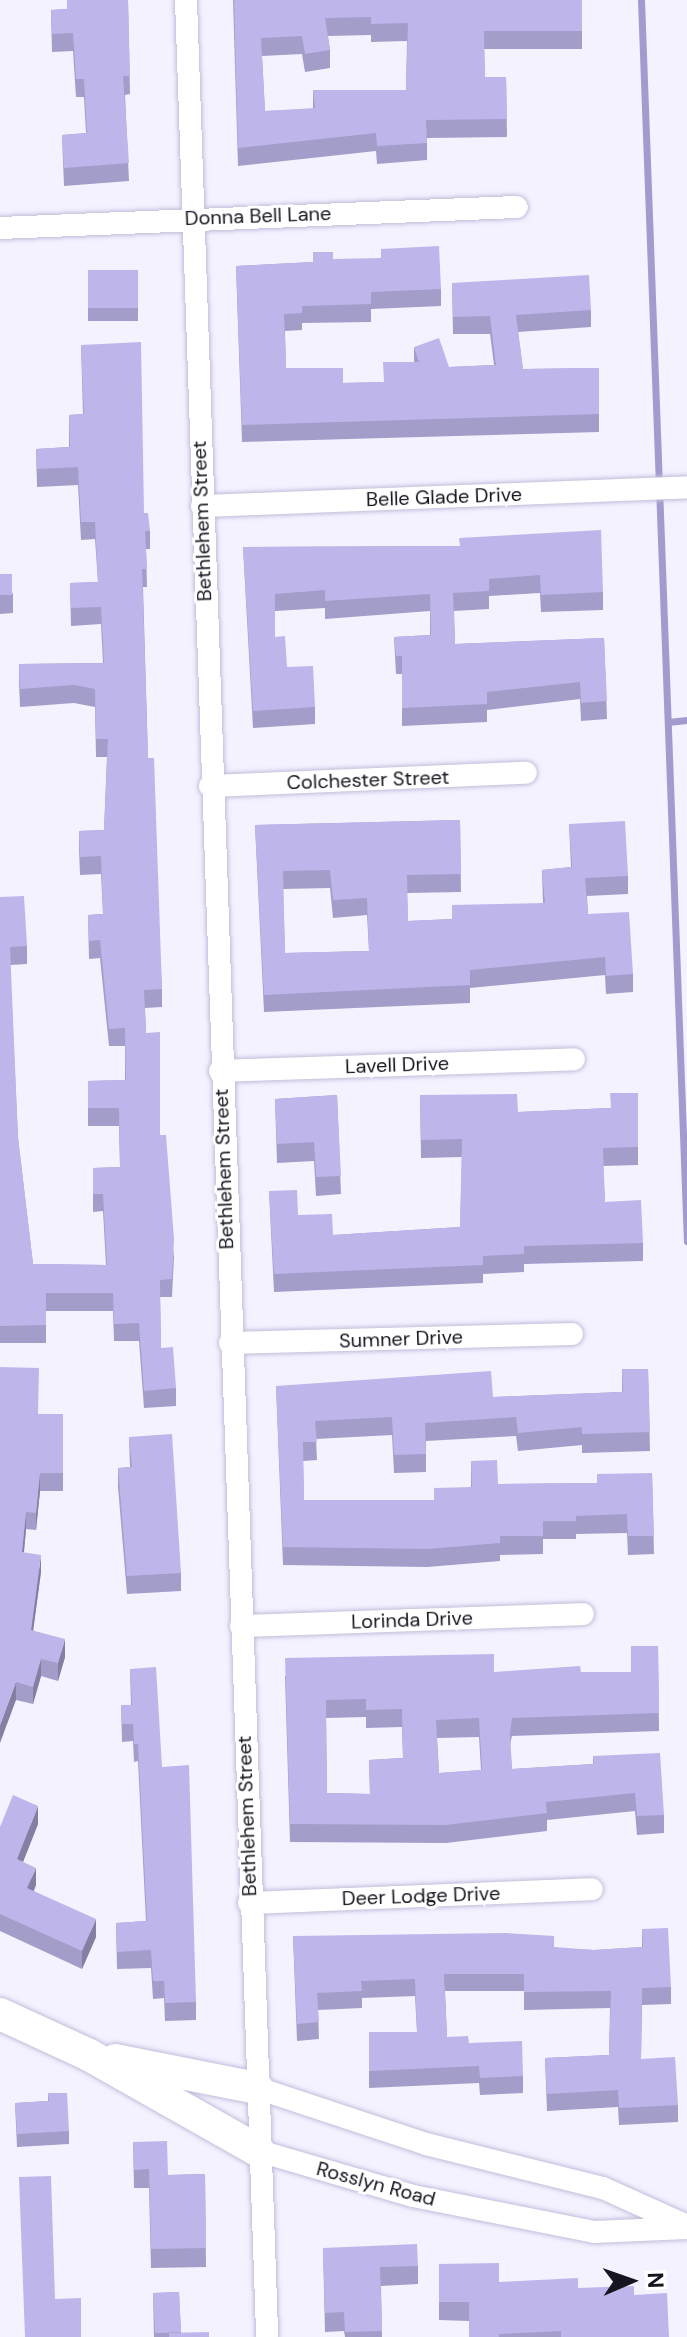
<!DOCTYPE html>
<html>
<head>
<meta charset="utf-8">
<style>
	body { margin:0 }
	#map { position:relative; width:687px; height:2337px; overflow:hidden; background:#f4f2ff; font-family:"DM Sans",sans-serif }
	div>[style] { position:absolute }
	.stream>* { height:7px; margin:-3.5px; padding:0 3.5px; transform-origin:3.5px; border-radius:3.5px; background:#a39ace }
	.roads { filter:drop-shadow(0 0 2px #c1bddb) drop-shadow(0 0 2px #c1bddb) }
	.street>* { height:22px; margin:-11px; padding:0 11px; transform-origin:11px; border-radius:11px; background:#fff }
	.secondary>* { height:32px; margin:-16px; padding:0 16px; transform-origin:16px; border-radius:16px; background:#fff }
	.wall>* { inset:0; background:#a39dca; transform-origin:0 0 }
	.shaded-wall>* { inset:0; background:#857fa4 }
	.building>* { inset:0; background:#beb6eb; transform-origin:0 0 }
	span { translate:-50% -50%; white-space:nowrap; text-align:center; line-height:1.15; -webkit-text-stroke:6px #fff; paint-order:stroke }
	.street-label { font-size:20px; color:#16141f }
	.north { position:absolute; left:591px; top:2241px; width:80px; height:80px; -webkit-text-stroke:6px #fff; paint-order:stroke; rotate:88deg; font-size:22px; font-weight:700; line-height:32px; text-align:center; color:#16141f }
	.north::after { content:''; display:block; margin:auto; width:28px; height:36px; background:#16141f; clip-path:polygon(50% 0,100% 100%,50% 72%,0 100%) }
</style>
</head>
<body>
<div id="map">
	<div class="stream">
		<div style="left:641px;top:0;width:1242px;rotate:87.88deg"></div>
		<div style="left:668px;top:722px;width:19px;rotate:-6deg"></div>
	</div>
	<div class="roads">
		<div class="street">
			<div style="left:186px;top:0;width:2338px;rotate:88.01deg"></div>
			<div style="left:0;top:228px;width:517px;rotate:-2.33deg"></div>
			<div style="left:202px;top:506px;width:485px;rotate:-2.2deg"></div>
			<div style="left:210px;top:786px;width:316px;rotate:-2.4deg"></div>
			<div style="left:220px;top:1071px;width:354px;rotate:-1.9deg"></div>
			<div style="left:230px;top:1343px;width:342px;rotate:-1.5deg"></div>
			<div style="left:241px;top:1626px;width:342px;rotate:-2deg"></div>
			<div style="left:249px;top:1903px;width:343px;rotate:-2.3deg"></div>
			<div style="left:257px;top:2088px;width:178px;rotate:18.3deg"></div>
			<div style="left:426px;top:2144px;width:182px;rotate:14deg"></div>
			<div style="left:603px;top:2188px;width:92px;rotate:24.3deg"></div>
			<div style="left:259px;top:2151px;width:160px;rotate:16.3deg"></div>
			<div style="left:413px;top:2196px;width:185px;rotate:11.2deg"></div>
			<div style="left:594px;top:2232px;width:93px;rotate:-2.5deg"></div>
		</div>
		<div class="secondary">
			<div style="left:0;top:2014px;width:98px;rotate:24.7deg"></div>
			<div style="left:89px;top:2055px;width:195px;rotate:29.5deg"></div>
			<div style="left:115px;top:2060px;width:145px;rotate:11.2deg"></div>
		</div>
	</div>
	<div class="wall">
		<div style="clip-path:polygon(128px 0,130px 94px,125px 95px,129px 181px,64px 186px,62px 135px,86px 133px,84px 97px,76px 97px,73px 51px,52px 52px,51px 10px,67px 9px)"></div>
		<div style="clip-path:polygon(evenodd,233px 0,582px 0,582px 49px,484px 49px,485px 77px,506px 77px,507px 137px,427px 138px,427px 160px,377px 164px,376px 151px,238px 166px,233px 0,371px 35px,371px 42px,407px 41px,406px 90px,313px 90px,313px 109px,265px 111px,262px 56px,302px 54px,305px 72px,330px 68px,330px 50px,328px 36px,371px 35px)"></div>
		<div style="clip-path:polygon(333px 259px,441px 289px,441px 306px,371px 309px,371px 322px,302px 323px,302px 330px,285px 331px,286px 368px,343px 383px,384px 382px,414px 362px,414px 347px,449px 367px,494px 365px,490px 334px,453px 334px,452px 283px,591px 310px,591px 327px,518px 332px,523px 369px,599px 368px,599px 432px,242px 442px,236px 266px,313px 262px)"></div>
		<div style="left:138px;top:270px;width:51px;height:50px;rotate:90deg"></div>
		<div style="clip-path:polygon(81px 345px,144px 513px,150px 531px,150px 549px,146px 549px,147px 587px,143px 587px,148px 758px,162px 989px,162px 1007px,145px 1008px,146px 1033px,160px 1135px,174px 1257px,172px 1297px,160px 1297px,161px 1348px,176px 1388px,176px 1406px,144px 1408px,139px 1341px,114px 1341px,113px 1311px,46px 1311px,46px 1343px,0 1343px,0 897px,27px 946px,27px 964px,10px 965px,18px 1138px,33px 1264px,106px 1265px,103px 1211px,93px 1212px,93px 1168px,120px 1167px,119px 1126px,88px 1126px,88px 1081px,125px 1080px,125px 1046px,109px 1046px,100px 958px,89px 959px,88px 915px,103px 914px,101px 874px,80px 875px,79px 849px,79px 831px,104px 830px,107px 757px,96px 757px,95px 707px,74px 703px,20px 707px,19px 682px,19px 664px,103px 663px,101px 624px,71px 626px,70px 583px,98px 582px,95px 539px,81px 540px,78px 485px,37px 487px,36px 449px,69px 447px,69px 415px,83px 414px)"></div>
		<div style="clip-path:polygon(459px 546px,603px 592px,603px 610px,541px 612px,540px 593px,489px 596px,489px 609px,454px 611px,455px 644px,604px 638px,607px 719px,581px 721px,580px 699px,487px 710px,487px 722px,402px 726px,402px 674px,396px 674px,394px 637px,430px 635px,430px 611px,325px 619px,325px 608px,275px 611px,275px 637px,287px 667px,315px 707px,315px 724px,253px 728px,243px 547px)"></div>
		<div style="clip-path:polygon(0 574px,13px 594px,13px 613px,0 614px)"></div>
		<div style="clip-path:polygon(evenodd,460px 820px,461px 892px,407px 893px,408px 921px,452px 919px,543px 903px,542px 870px,571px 867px,569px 824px,628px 876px,628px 894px,587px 896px,588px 914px,633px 974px,633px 992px,606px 994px,605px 975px,470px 988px,470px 1003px,264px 1012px,255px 825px,460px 820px,330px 888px,333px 918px,367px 915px,369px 951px,285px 953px,283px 889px,330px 888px)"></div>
		<div style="clip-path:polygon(638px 1093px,638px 1165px,603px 1166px,605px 1202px,643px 1243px,643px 1261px,524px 1264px,524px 1272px,483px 1274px,483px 1283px,274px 1292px,269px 1191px,298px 1215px,333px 1235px,460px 1227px,462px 1157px,421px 1158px,420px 1095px,518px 1112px,610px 1108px)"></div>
		<div style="clip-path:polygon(337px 1095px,341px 1194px,316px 1196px,314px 1161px,277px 1163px,275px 1099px)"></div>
		<div style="clip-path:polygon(0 1367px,38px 1414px,63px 1414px,63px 1491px,40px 1491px,36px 1530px,26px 1529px,24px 1553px,41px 1572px,33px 1630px,65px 1657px,58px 1681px,41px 1676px,33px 1704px,16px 1700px)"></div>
		<div style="clip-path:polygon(622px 1369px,648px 1369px,650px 1451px,582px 1453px,582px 1445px,518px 1451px,516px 1436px,426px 1441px,426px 1472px,394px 1473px,392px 1435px,316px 1439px,317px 1460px,303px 1461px,304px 1500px,434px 1500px,471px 1487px,471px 1461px,498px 1484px,597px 1483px,652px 1473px,654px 1554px,628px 1555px,627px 1533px,576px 1534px,576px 1539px,543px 1539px,543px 1554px,500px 1555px,500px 1561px,427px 1567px,283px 1565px,276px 1386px,493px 1397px,622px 1392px)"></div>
		<div style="clip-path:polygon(129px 1437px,181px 1573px,181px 1591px,127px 1594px,118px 1487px,118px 1468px,130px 1467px)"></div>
		<div style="clip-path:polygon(evenodd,658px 1646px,659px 1731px,512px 1736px,510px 1745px,512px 1769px,593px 1764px,593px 1756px,664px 1815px,664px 1833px,637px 1835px,635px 1811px,547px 1820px,547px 1831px,446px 1843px,290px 1842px,285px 1676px,494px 1672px,631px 1672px,658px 1646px,366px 1717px,366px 1728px,402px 1727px,403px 1758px,369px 1760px,370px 1794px,327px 1793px,326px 1718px,366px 1717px,658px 1646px,479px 1737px,481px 1770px,439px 1773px,437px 1738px,479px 1737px)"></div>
		<div style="clip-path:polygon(130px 1669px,162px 1767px,196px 2002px,196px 2020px,165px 2021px,164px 1998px,153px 1999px,151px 1968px,117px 1969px,116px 1923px,146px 1921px,138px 1761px,134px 1762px,133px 1741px,122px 1742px,121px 1705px,131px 1705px)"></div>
		<div style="clip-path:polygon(38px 1824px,23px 1862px,36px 1885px,34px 1891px,96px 1937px,82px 1969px,0 1931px,0 1827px)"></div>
		<div style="clip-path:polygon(642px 1929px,671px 1987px,671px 2004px,642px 2005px,641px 2059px,678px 2105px,678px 2122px,619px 2125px,618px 2107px,547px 2111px,545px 2058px,609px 2055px,610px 2008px,524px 2010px,524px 1991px,445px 1991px,447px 2037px,469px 2043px,523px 2076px,523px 2093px,480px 2095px,479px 2083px,369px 2088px,369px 2032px,417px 2032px,415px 1996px,362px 1998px,362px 2008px,318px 2010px,319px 2039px,297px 2041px,293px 1936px,594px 1950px,642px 1947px)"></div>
		<div style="clip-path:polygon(48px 2093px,69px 2131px,69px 2144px,17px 2147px,15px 2103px,48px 2101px)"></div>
		<div style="clip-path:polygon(133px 2142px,168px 2175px,205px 2174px,206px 2267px,151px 2268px,149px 2188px,134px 2188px)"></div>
		<div style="clip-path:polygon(323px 2248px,418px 2266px,418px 2284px,381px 2286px,382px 2337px,345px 2337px,344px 2331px,325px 2332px)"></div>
		<div style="clip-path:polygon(439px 2264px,499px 2282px,578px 2288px,634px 2295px,669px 2337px,469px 2337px,469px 2321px,439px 2320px)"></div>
		<div style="clip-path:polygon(179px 2292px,181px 2333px,209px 2337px,154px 2337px,153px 2293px)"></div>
	</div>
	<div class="shaded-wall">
		<div style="clip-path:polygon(40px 1473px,40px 1491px,36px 1530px,36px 1513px)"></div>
		<div style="clip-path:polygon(26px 1512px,26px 1529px,22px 1570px,22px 1552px)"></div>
		<div style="clip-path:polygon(41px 1555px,41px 1572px,31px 1647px,31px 1630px)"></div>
		<div style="clip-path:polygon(65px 1639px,65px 1657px,58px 1681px,58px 1663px)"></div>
		<div style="clip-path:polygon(41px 1659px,41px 1676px,33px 1704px,33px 1687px)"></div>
		<div style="clip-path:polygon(16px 1682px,16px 1700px,0 1743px,0 1725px)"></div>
		<div style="clip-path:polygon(38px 1806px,38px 1824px,17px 1877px,17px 1859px)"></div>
		<div style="clip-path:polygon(36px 1868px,36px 1885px,27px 1905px,27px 1888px)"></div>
		<div style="clip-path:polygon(96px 1919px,96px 1937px,82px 1969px,82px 1951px)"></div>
	</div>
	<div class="building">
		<div style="clip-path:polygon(67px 0,128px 0,130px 76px,123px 76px,129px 163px,64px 168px,62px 135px,87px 133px,84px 79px,76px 79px,73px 33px,52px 34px,51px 10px,67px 9px)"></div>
		<div style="clip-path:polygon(evenodd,234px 0,582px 0,582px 31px,484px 31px,485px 77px,506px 77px,507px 119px,426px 120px,427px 143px,377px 146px,376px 133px,238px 148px,234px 0,371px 17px,371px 24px,408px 23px,406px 90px,313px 90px,315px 108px,265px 111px,261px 38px,302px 36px,305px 54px,330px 50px,325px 18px,371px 17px)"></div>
		<div style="clip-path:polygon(439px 246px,441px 289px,371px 292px,371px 304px,302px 306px,302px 313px,284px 314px,286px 368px,343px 368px,343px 383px,384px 382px,383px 362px,419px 362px,414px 347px,439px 338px,449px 367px,496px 365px,490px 316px,453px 317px,452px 283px,589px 275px,591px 310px,516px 315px,523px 369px,599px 368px,599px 414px,242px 425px,236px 266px,313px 262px,313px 252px,333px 252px,333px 259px,381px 258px,381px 249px)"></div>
		<div style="left:138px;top:270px;width:38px;height:50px;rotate:90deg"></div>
		<div style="clip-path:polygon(141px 342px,144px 513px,148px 513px,150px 531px,145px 531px,147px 569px,142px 569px,148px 758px,154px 758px,162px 989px,144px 990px,146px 1033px,160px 1032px,160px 1135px,166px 1135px,174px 1239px,172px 1279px,160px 1280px,161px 1348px,173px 1347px,176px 1388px,144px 1391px,139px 1323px,114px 1324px,113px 1293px,46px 1293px,46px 1325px,0 1326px,0 897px,24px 896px,27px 946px,10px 947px,18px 1138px,33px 1264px,107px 1265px,103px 1194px,93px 1194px,93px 1168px,120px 1167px,119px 1108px,88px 1108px,88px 1081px,126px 1080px,125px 1028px,109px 1029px,100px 940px,89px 941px,88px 915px,103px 914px,101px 856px,80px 857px,79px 831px,104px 830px,108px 739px,96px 739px,95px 689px,74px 685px,20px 689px,19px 664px,104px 663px,101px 607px,71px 608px,70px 583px,98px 582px,95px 522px,81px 522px,78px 467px,37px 469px,36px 449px,70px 447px,69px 415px,84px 414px,81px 345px)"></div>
		<div style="clip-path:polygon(601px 530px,603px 592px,541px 595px,540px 575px,489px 579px,489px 591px,453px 593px,455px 644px,604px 638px,607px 701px,581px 703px,580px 682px,487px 692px,487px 704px,402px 708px,402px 656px,396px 656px,394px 637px,431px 635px,430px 594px,325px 601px,325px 590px,275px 594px,275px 637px,285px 636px,287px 667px,313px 666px,315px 707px,253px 711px,243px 547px,460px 546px,459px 538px)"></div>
		<div style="left:0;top:574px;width:12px;height:21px"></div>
		<div style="clip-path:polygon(evenodd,460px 820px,461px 874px,407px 875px,408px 921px,452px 919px,452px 905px,545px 903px,542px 870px,572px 867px,569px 824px,625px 821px,628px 876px,585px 878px,588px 914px,629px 912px,633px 974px,606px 976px,605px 957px,470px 970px,470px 985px,264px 995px,255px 825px,460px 820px,330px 870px,333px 900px,367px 898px,369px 951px,285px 953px,283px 871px,330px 870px)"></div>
		<div style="clip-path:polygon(610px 1093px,638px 1093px,638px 1147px,603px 1148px,605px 1202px,641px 1200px,643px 1243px,524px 1246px,524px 1254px,483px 1256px,483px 1265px,274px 1274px,269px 1191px,297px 1190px,298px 1215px,332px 1214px,333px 1235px,460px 1227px,462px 1139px,421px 1140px,420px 1095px,517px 1094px,518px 1112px,611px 1108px)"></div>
		<div style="clip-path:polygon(337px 1095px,341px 1176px,316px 1177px,314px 1142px,277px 1144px,275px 1099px)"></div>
		<div style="clip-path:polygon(0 1367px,39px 1368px,38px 1414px,63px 1414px,63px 1473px,40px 1473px,36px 1513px,26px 1512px,22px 1552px,41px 1555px,31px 1630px,65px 1639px,58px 1663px,41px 1659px,33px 1687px,16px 1682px,0 1725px)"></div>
		<div style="clip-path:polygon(622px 1369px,648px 1369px,650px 1432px,582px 1434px,582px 1427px,518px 1433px,516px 1417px,425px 1423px,426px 1454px,394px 1455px,392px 1417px,315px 1421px,317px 1442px,303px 1442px,304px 1500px,434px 1500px,434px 1488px,472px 1487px,471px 1461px,497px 1460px,498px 1484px,597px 1483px,597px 1474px,652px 1473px,654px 1536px,628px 1536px,627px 1514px,576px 1516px,576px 1521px,543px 1521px,543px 1536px,500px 1536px,500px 1543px,427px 1549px,283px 1547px,276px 1386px,491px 1371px,493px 1397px,623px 1392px)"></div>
		<div style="clip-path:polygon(172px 1434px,181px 1573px,127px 1576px,118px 1468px,132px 1467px,129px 1437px)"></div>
		<div style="clip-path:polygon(evenodd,631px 1646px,658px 1646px,659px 1713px,512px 1718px,510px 1733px,512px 1769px,594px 1764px,593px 1756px,660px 1753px,664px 1815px,637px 1816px,635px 1793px,546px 1802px,547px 1813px,446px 1825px,290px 1824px,285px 1658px,494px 1654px,494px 1672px,580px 1666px,581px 1672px,631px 1672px,631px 1646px,366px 1699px,366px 1710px,402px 1709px,403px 1758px,369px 1760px,370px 1794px,327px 1793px,326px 1700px,366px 1699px,631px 1646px,479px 1718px,482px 1770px,439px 1773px,436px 1720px,479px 1718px)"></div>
		<div style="clip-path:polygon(156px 1667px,162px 1767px,189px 1765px,196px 2002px,165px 2003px,164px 1981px,153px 1981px,151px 1950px,117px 1952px,116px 1923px,147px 1921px,138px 1744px,134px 1744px,133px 1724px,122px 1724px,121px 1705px,132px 1705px,130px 1669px)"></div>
		<div style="clip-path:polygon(13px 1795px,38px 1806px,17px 1859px,36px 1868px,27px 1888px,96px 1919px,82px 1951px,0 1914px,0 1827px)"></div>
		<div style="clip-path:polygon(668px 1928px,671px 1987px,642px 1988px,641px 2059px,675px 2057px,678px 2105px,619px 2108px,618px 2090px,547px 2094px,545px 2058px,609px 2055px,611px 1991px,524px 1992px,524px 1974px,444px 1974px,447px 2037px,468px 2036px,469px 2043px,522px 2041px,523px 2076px,480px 2078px,479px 2066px,369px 2071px,369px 2032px,417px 2032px,415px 1979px,361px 1981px,362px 1991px,317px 1993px,319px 2022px,297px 2024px,293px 1936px,505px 1933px,554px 1936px,554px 1947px,594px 1950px,643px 1947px,642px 1929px)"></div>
		<div style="clip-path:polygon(48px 2093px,67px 2093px,69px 2131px,17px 2134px,15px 2103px,49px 2101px)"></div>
		<div style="clip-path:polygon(167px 2141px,168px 2175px,205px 2174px,206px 2248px,151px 2249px,149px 2169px,134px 2170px,133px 2142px)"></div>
		<div style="clip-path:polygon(51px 2176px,55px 2299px,81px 2298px,81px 2337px,25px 2337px,19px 2177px)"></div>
		<div style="clip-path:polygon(417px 2244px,418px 2266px,380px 2267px,382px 2331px,345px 2332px,344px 2312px,325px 2313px,323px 2248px)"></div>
		<div style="clip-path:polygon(499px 2263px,499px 2282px,578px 2278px,578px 2288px,634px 2286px,634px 2295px,667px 2293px,669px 2337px,561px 2337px,561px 2331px,499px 2334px,499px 2337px,469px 2337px,469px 2302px,439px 2302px,439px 2264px)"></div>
		<div style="left:179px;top:2292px;width:40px;height:26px;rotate:87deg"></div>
		<div style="clip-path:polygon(209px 2332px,209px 2337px,169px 2337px,169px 2333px)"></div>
	</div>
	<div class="street-label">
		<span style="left:258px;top:216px;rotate:-2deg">Donna Bell Lane</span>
		<span style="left:444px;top:497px;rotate:-2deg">Belle Glade Drive</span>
		<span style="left:202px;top:521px;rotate:-92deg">Bethlehem Street</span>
		<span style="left:368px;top:780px;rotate:-2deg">Colchester Street</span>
		<span style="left:397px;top:1065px;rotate:-2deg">Lavell Drive</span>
		<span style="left:224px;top:1169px;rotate:-92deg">Bethlehem Street</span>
		<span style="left:401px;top:1339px;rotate:-2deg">Sumner Drive</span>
		<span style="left:412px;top:1620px;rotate:-2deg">Lorinda Drive</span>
		<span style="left:247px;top:1816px;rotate:-92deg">Bethlehem Street</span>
		<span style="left:421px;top:1896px;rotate:-2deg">Deer Lodge Drive</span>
		<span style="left:376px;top:2184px;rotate:15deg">Rosslyn Road</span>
	</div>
	<div class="north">N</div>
</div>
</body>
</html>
